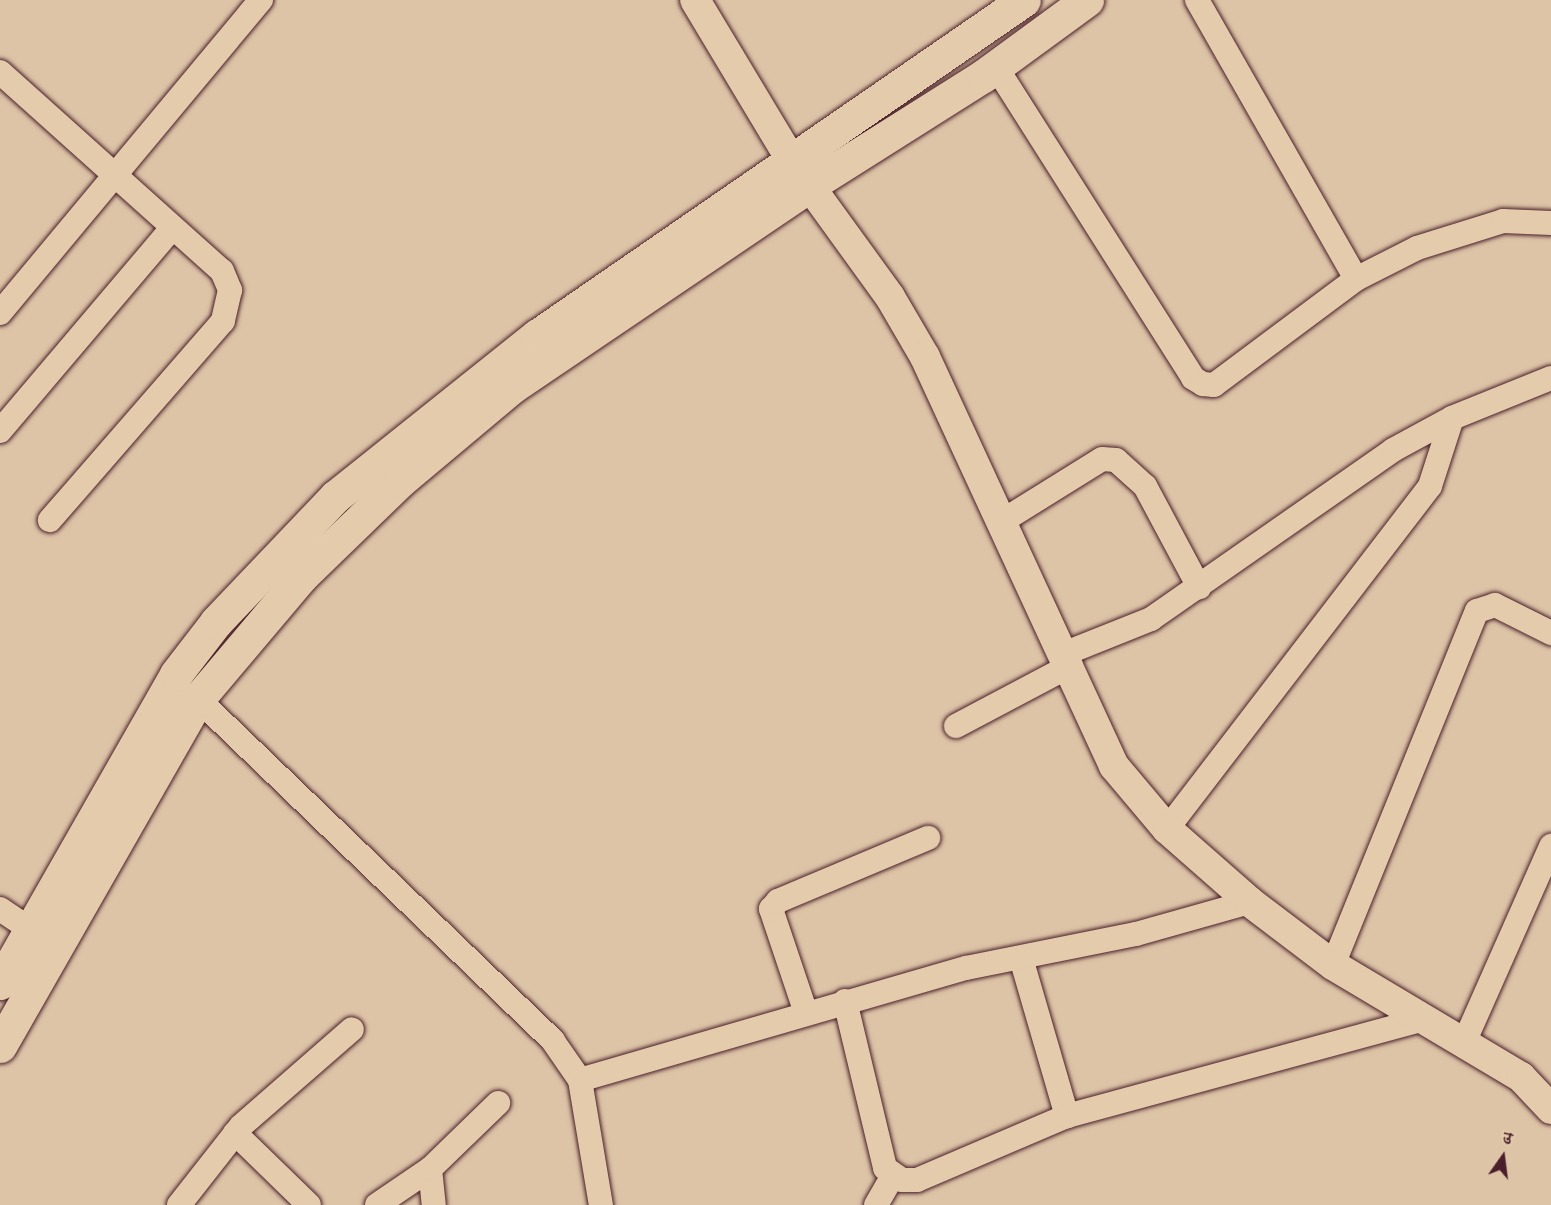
<!DOCTYPE html>
<html>
<head>
<meta charset="utf-8">
<style>
	body { margin:0 }
	#map { position:relative; width:1551px; height:1205px; overflow:hidden; background:#ddc4a6; font-family:Dekko,"Playpen Sans Deva",sans-serif }
	div>[style] { position:absolute }
	.roads { filter:drop-shadow(0 0 2px #4a1f2b) drop-shadow(0 0 2px #4a1f2b) }
	.minor>* { height:24px; margin:-12px; padding:0 12px; transform-origin:12px; border-radius:12px; background:#e3cbab }
	.tertiary>* { height:30px; margin:-15px; padding:0 15px; transform-origin:15px; border-radius:15px; background:#e3cbab }
	.secondary>* { height:33px; margin:-16.5px; padding:0 16.5px; transform-origin:16.5px; border-radius:16.5px; background:#e3cbab }
	span { translate:-50% -50%; white-space:nowrap; text-align:center; line-height:1.15; -webkit-text-stroke:6px #e3cbab; paint-order:stroke }
	.north { position:absolute; left:1473px; top:1127px; width:60px; height:60px; -webkit-text-stroke:4px #e3cbab; paint-order:stroke; rotate:14deg; font-size:16px; font-weight:700; line-height:24px; text-align:center; color:#4a1f2b }
	.north::after { content:''; display:block; margin:auto; width:21px; height:27px; background:#4a1f2b; clip-path:polygon(50% 0,100% 100%,50% 72%,0 100%) }
</style>
</head>
<body>
<div id="map">
	<div class="roads">
		<div class="minor">
			<div style="left:1197px;top:0;width:321px;rotate:60.3deg"></div>
			<div style="left:996px;top:67px;width:368px;rotate:57.6deg"></div>
			<div style="left:1193px;top:378px;width:12px;rotate:31deg"></div>
			<div style="left:1203px;top:384px;width:11px;rotate:5deg"></div>
			<div style="left:1214px;top:385px;width:177px;rotate:-36.7deg"></div>
			<div style="left:1356px;top:279px;width:68px;rotate:-26.9deg"></div>
			<div style="left:1417px;top:248px;width:90px;rotate:-17.4deg"></div>
			<div style="left:1503px;top:221px;width:48px;rotate:2.4deg"></div>
			<div style="left:0;top:72px;width:298px;rotate:41.9deg"></div>
			<div style="left:222px;top:271px;width:21px;rotate:67deg"></div>
			<div style="left:230px;top:290px;width:32px;rotate:103deg"></div>
			<div style="left:223px;top:321px;width:264px;rotate:131deg"></div>
			<div style="left:0;top:313px;width:408px;rotate:-50.2deg"></div>
			<div style="left:0;top:431px;width:266px;rotate:-49.7deg"></div>
			<div style="left:1004px;top:520px;width:115px;rotate:-31.9deg"></div>
			<div style="left:1102px;top:459px;width:14px;rotate:4deg"></div>
			<div style="left:1116px;top:460px;width:39px;rotate:42deg"></div>
			<div style="left:1145px;top:486px;width:115px;rotate:61.9deg"></div>
			<div style="left:1066px;top:653px;width:92px;rotate:-21.8deg"></div>
			<div style="left:1151px;top:619px;width:295px;rotate:-34.9deg"></div>
			<div style="left:1393px;top:450px;width:67px;rotate:-28.5deg"></div>
			<div style="left:1452px;top:418px;width:107px;rotate:-22deg"></div>
			<div style="left:198px;top:699px;width:493px;rotate:43.9deg"></div>
			<div style="left:553px;top:1041px;width:47px;rotate:55.3deg"></div>
			<div style="left:580px;top:1080px;width:127px;rotate:80.5deg"></div>
			<div style="left:956px;top:726px;width:130px;rotate:-27.9deg"></div>
			<div style="left:1167px;top:829px;width:432px;rotate:-52.5deg"></div>
			<div style="left:1430px;top:486px;width:71px;rotate:-72.1deg"></div>
			<div style="left:0;top:909px;width:36px;rotate:34deg"></div>
			<div style="left:1021px;top:958px;width:165px;rotate:73.8deg"></div>
			<div style="left:1333px;top:965px;width:382px;rotate:-67.9deg"></div>
			<div style="left:1477px;top:611px;width:19px;rotate:-18deg"></div>
			<div style="left:1495px;top:605px;width:63px;rotate:26.6deg"></div>
			<div style="left:845px;top:1001px;width:172px;rotate:76.5deg"></div>
			<div style="left:885px;top:1168px;width:21px;rotate:35deg"></div>
			<div style="left:902px;top:1180px;width:15px"></div>
			<div style="left:917px;top:1180px;width:163px;rotate:-23.1deg"></div>
			<div style="left:1067px;top:1116px;width:369px;rotate:-15.2deg"></div>
			<div style="left:806px;top:1013px;width:110px;rotate:-108.6deg"></div>
			<div style="left:771px;top:909px;width:11px;rotate:-49deg"></div>
			<div style="left:778px;top:901px;width:163px;rotate:-22.8deg"></div>
			<div style="left:1463px;top:1045px;width:218px;rotate:-66.1deg"></div>
			<div style="left:580px;top:1080px;width:402px;rotate:-16.2deg"></div>
			<div style="left:966px;top:968px;width:173px;rotate:-11.3deg"></div>
			<div style="left:1136px;top:934px;width:118px;rotate:-15.7deg"></div>
			<div style="left:235px;top:1133px;width:103px;rotate:44.2deg"></div>
			<div style="left:430px;top:1169px;width:36px;rotate:84deg"></div>
			<div style="left:179px;top:1205px;width:100px;rotate:-51.9deg"></div>
			<div style="left:241px;top:1126px;width:147px;rotate:-41.1deg"></div>
			<div style="left:377px;top:1205px;width:64px;rotate:-34.2deg"></div>
			<div style="left:430px;top:1169px;width:95px;rotate:-44.1deg"></div>
			<div style="left:876px;top:1205px;width:34px;rotate:-60deg"></div>
		</div>
		<div class="tertiary">
			<div style="left:695px;top:0;width:190px;rotate:59deg"></div>
			<div style="left:793px;top:163px;width:165px;rotate:54.1deg"></div>
			<div style="left:890px;top:297px;width:69px;rotate:59.7deg"></div>
			<div style="left:925px;top:357px;width:451px;rotate:65.2deg"></div>
			<div style="left:1114px;top:766px;width:82px;rotate:49.9deg"></div>
			<div style="left:1167px;top:829px;width:111px;rotate:41.3deg"></div>
			<div style="left:1250px;top:902px;width:104px;rotate:37.2deg"></div>
			<div style="left:1333px;top:965px;width:219px;rotate:30.8deg"></div>
			<div style="left:1521px;top:1077px;width:44px;rotate:46.8deg"></div>
		</div>
		<div class="secondary">
			<div style="left:0;top:983px;width:356px;rotate:-60.3deg"></div>
			<div style="left:176px;top:674px;width:66px;rotate:-52.4deg"></div>
			<div style="left:216px;top:622px;width:174px;rotate:-46.4deg"></div>
			<div style="left:336px;top:496px;width:258px;rotate:-38.6deg"></div>
			<div style="left:538px;top:335px;width:590px;rotate:-34.58deg"></div>
			<div style="left:0;top:1046px;width:400px;rotate:-60.3deg"></div>
			<div style="left:198px;top:699px;width:160px;rotate:-49.8deg"></div>
			<div style="left:301px;top:577px;width:138px;rotate:-44.1deg"></div>
			<div style="left:400px;top:481px;width:146px;rotate:-40deg"></div>
			<div style="left:512px;top:387px;width:359px;rotate:-34.1deg"></div>
			<div style="left:809px;top:186px;width:206px;rotate:-32.3deg"></div>
			<div style="left:983px;top:76px;width:129px;rotate:-36.2deg"></div>
		</div>
	</div>
	<div class="north">उ</div>
</div>
</body>
</html>
